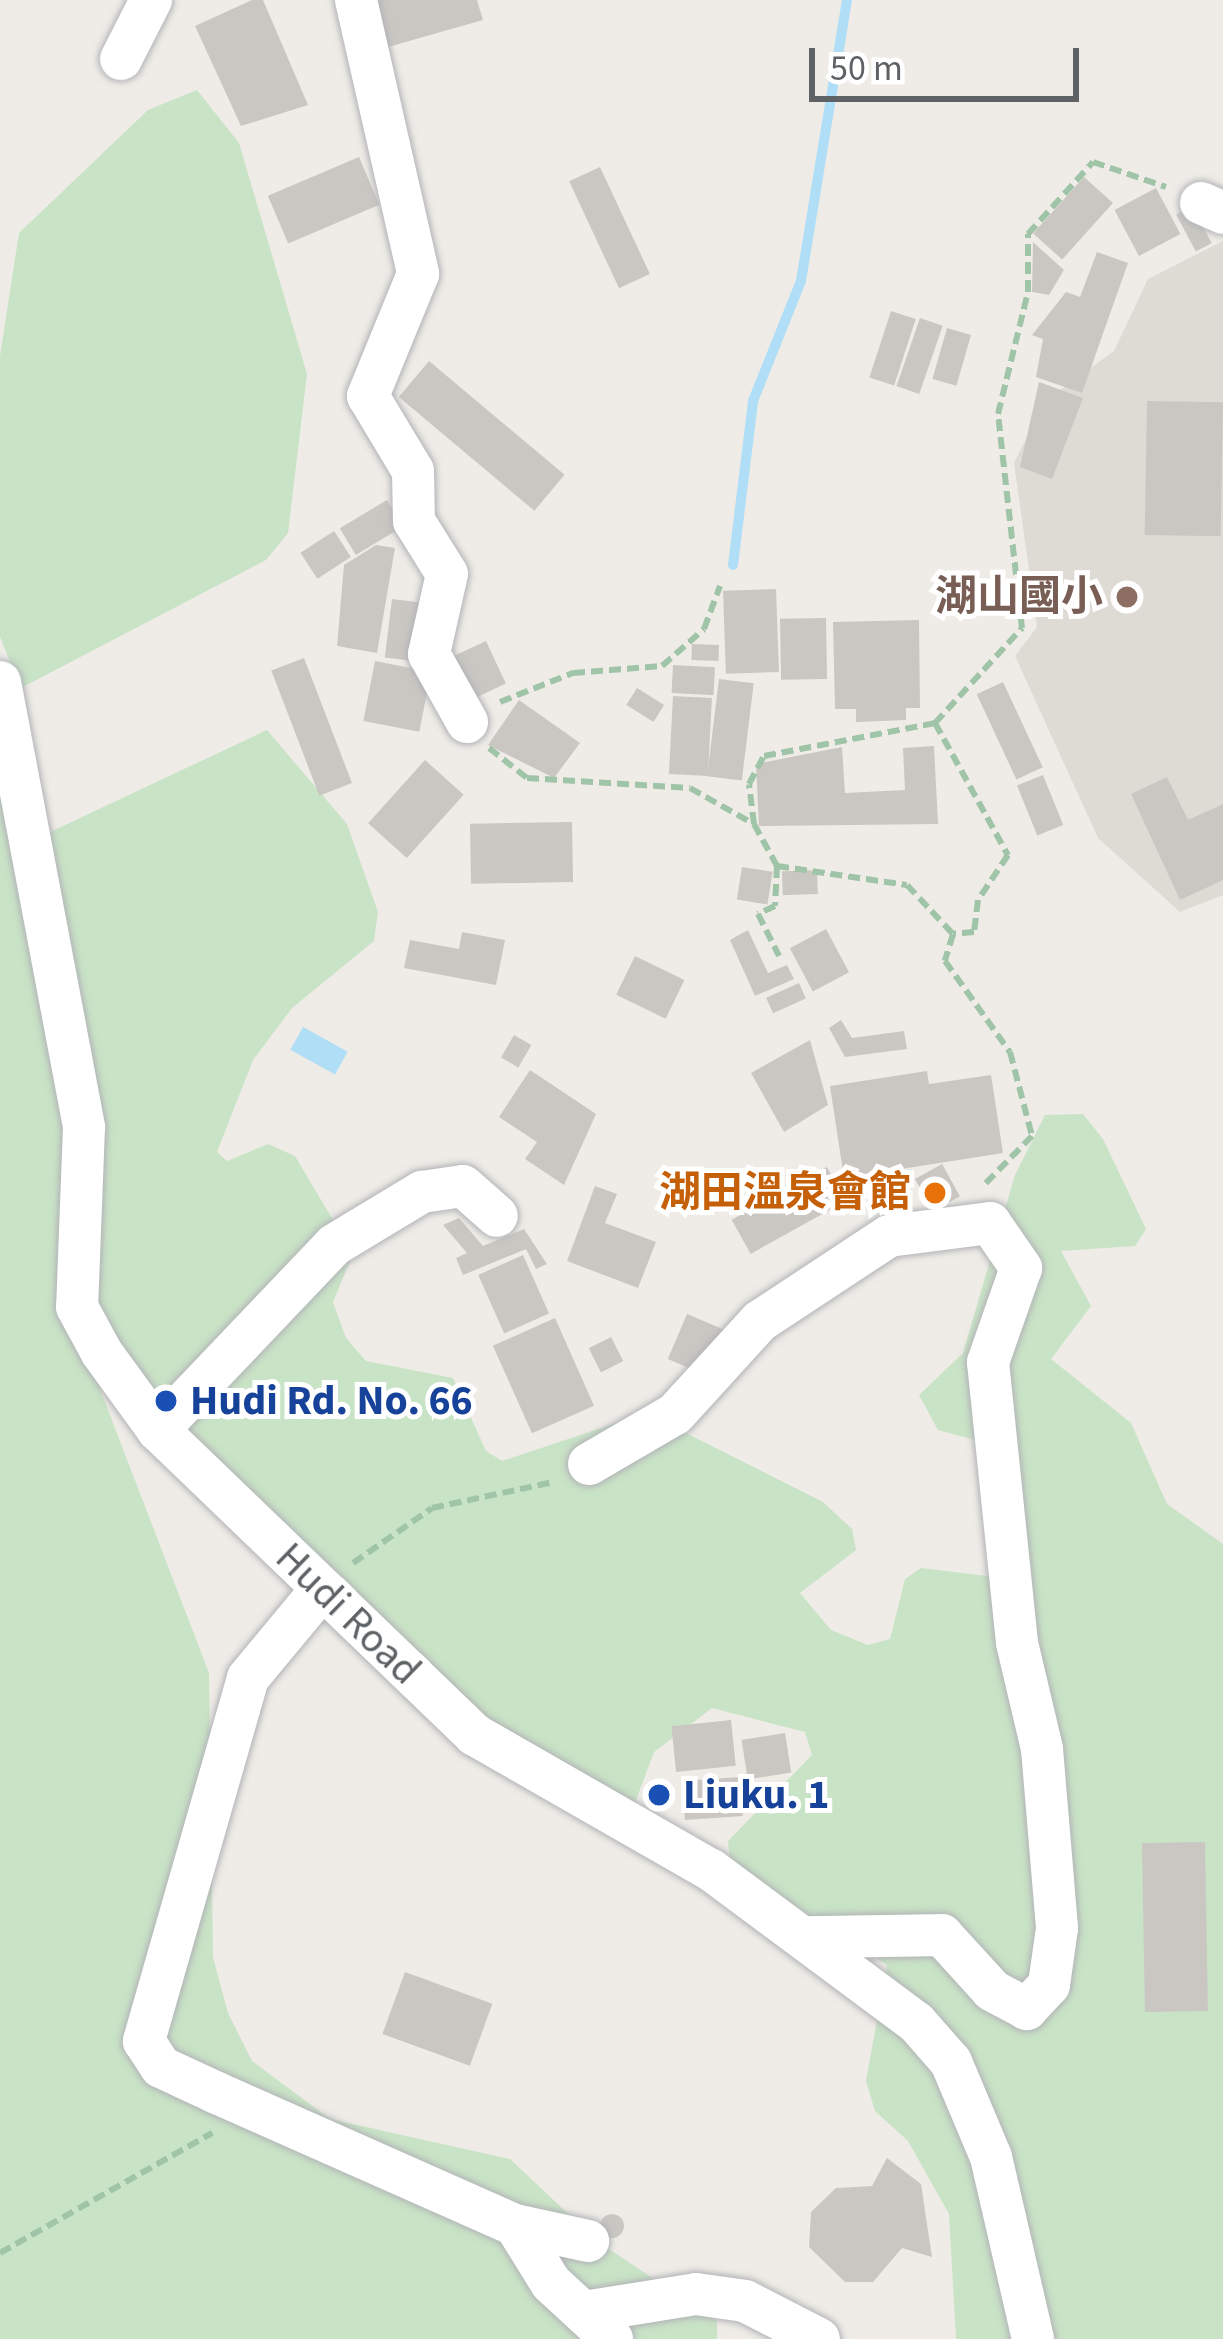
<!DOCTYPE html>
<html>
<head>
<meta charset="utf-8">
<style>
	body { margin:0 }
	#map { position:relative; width:1223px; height:2339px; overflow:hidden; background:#efece7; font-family:"Source Sans 3","Noto Sans TC",sans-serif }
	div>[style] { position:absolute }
	.education>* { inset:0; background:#dedbd5 }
	.green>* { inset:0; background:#c9e3c6 }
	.water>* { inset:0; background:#afdef6; transform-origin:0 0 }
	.stream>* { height:10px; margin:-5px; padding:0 5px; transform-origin:5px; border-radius:5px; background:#afdef6 }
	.building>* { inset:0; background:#cac7c3; transform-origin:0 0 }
	.round { border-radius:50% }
	.path>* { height:6px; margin-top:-3px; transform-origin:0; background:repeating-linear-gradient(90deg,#9fc4a7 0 12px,transparent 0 18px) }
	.roads { filter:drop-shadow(0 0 3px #b2b4b7) drop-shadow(0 0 3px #b2b4b7) }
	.street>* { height:42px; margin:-21px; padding:0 21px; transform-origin:21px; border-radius:21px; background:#fff }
	.dots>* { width:33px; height:33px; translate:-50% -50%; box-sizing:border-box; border:6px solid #fff; border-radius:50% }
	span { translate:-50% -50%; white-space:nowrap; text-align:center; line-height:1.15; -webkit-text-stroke:10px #fff; paint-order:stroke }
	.education-label { font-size:42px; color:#785e54; font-weight:700 }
	.right { translate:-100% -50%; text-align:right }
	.food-label { font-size:42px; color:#c56008; font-weight:700 }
	.transit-label { font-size:42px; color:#164399; font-weight:700 }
	.left { translate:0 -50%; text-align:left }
	.street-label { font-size:42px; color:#5e6265 }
	.scale { position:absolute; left:809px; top:48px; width:270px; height:54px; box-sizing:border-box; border:6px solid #5e6265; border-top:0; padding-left:15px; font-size:36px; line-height:42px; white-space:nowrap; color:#5e6265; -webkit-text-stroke:9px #fff; paint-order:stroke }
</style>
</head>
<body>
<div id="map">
	<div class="education">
		<div style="clip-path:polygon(1223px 241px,1223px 895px,1180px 912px,1098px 838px,1015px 656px,1037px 627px,1014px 463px,1045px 401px,1114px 351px,1148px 279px)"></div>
	</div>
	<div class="green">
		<div style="clip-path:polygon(197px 90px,239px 143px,307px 374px,288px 533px,266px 560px,21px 688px,0 637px,0 356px,19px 233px,148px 110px)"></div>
		<div style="clip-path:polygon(267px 730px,347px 824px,378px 912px,374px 941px,292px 1008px,253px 1060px,217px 1152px,227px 1161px,268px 1144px,295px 1156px,353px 1254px,333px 1302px,346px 1338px,366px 1361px,453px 1378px,486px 1451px,502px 1461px,646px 1413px,823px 1502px,852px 1529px,856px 1550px,800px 1593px,831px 1630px,868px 1645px,890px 1639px,905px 1579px,921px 1568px,1020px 1580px,1027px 1572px,1008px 1449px,938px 1430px,919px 1395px,963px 1353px,1015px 1175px,1045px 1115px,1083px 1114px,1103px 1139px,1146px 1229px,1135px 1246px,1061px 1251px,1091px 1306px,1051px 1359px,1131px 1423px,1167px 1504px,1223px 1544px,1223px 2339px,956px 2339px,949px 2214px,908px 2141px,875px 2111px,866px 2081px,887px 1965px,730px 1864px,728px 1841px,812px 1755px,805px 1732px,712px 1708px,654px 1752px,635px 1803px,488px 1731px,175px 1427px,88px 1305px,93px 1127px,48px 833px)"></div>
		<div style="clip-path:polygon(0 735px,74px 1128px,70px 1311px,209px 1673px,213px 1957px,228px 2013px,252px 2061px,330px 2119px,510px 2159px,597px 2241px,717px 2321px,717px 2339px,0 2339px)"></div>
	</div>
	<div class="water">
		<div style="left:303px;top:1027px;width:51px;height:26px;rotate:29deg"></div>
	</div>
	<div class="stream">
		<div style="left:733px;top:565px;width:165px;rotate:-83deg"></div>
		<div style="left:753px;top:401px;width:129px;rotate:-68.2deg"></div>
		<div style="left:801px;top:281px;width:285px;rotate:-80.7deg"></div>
	</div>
	<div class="building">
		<div style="clip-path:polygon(252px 0,263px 0,308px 105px,241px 126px,195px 26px)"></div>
		<div style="clip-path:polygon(374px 0,477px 0,483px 20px,388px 47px)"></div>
		<div style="left:359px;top:157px;width:52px;height:99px;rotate:67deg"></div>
		<div style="left:600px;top:167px;width:118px;height:34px;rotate:65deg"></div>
		<div style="left:1084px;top:177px;width:39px;height:76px;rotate:42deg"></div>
		<div style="left:1156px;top:188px;width:52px;height:47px;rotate:62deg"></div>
		<div style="left:1192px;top:206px;width:42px;height:18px;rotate:62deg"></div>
		<div style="clip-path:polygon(1033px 242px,1064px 270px,1049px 295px,1032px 292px)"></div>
		<div style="clip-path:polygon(1097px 252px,1128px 263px,1082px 393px,1036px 377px,1043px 339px,1032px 335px,1066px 292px,1080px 297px)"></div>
		<div style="left:891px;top:311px;width:26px;height:70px;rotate:18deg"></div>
		<div style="left:920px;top:318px;width:24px;height:72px;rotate:19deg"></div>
		<div style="left:947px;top:328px;width:25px;height:53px;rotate:16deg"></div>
		<div style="left:429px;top:361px;width:177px;height:47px;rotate:40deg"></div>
		<div style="clip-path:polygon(1039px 382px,1083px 398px,1052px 479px,1020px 467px)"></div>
		<div style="left:1147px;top:401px;width:76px;height:134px;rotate:1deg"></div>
		<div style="left:387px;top:500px;width:31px;height:55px;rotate:59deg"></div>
		<div style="left:334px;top:531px;width:31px;height:40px;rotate:57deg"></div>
		<div style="clip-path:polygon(376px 545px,395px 548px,377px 653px,337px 646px,344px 565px)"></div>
		<div style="left:776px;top:589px;width:83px;height:53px;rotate:88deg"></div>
		<div style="left:392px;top:599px;width:35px;height:59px;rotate:7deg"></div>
		<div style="left:826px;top:618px;width:61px;height:46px;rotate:89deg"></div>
		<div style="clip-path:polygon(919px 620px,920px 708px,906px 708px,906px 720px,856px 722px,856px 709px,835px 709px,833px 622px)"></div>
		<div style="left:486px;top:641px;width:47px;height:44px;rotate:65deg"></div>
		<div style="left:692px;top:644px;width:27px;height:16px;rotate:2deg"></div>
		<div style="left:304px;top:658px;width:134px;height:35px;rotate:69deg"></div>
		<div style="left:375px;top:661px;width:57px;height:61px;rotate:11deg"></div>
		<div style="left:673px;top:665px;width:42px;height:28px;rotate:3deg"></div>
		<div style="left:719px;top:679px;width:35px;height:98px;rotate:7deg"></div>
		<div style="left:1003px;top:682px;width:94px;height:29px;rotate:65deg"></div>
		<div style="left:637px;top:688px;width:32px;height:20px;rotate:32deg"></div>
		<div style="left:673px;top:696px;width:39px;height:78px;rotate:3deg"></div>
		<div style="clip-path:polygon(519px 700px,580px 743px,554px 778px,488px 745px)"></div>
		<div style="clip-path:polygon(934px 746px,938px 824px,759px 826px,756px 764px,842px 747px,845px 793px,905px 790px,903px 748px)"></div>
		<div style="left:425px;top:760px;width:52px;height:85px;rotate:42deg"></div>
		<div style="left:1043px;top:775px;width:54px;height:28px;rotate:68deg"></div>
		<div style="clip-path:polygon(1167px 777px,1188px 820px,1223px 804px,1223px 880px,1180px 900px,1131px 794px)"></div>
		<div style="left:572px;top:822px;width:60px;height:102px;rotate:89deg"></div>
		<div style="left:742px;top:867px;width:31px;height:33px;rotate:9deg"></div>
		<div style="left:817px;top:870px;width:24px;height:35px;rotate:88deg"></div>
		<div style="left:826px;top:929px;width:49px;height:41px;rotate:62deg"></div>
		<div style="clip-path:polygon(748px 930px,768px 973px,787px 965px,794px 979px,755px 996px,730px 940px)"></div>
		<div style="clip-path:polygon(462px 932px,505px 940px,496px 985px,404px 968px,410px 940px,459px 949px)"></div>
		<div style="left:635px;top:956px;width:55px;height:43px;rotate:26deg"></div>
		<div style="left:799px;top:983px;width:17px;height:36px;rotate:66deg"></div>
		<div style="clip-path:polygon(841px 1020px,852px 1038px,904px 1031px,907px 1049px,845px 1057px,829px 1028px)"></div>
		<div style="left:514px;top:1035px;width:20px;height:26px;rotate:30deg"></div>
		<div style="clip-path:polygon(810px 1040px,828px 1105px,784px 1132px,751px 1073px)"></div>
		<div style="clip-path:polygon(530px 1070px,596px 1114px,564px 1185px,525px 1159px,537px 1142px,499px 1117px)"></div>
		<div style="clip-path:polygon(927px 1071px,929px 1084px,991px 1075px,1003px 1153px,844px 1178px,830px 1086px)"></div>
		<div style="left:942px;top:1164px;width:37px;height:31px;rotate:61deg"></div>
		<div style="left:827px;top:1167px;width:39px;height:109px;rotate:61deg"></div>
		<div style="clip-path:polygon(595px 1186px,617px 1194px,605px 1223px,656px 1242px,638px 1288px,567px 1261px)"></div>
		<div style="clip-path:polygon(459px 1218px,483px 1246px,524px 1229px,547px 1264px,536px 1269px,526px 1249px,463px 1275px,456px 1258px,467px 1253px,443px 1225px)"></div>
		<div style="left:523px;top:1255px;width:64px;height:49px;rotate:66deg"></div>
		<div style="left:687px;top:1314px;width:48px;height:49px;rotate:23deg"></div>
		<div style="left:555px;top:1318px;width:96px;height:68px;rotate:66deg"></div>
		<div style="left:611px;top:1337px;width:27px;height:25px;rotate:63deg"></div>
		<div style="left:731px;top:1720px;width:46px;height:60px;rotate:84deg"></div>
		<div style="left:785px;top:1733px;width:40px;height:44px;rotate:81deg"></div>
		<div style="left:740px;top:1777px;width:39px;height:58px;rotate:86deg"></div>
		<div style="left:1205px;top:1842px;width:169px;height:63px;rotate:89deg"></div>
		<div style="left:405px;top:1972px;width:93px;height:66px;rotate:20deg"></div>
		<div style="clip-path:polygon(887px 2158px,921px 2184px,932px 2257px,902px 2248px,873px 2282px,845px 2282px,809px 2247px,811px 2212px,836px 2188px,872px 2186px)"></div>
		<div class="round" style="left:600px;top:2214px;width:24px;height:24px"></div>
	</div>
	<div class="path">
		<div style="left:500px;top:702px;width:79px;rotate:-21.7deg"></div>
		<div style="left:573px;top:673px;width:89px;rotate:-4.5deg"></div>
		<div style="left:662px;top:666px;width:56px;rotate:-41.4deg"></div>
		<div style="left:704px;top:629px;width:46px;rotate:-69.6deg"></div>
		<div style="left:935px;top:723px;width:151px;rotate:61.1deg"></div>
		<div style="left:1008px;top:855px;width:54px;rotate:123.7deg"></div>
		<div style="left:978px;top:900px;width:32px;rotate:97deg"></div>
		<div style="left:974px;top:932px;width:21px;rotate:175deg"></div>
		<div style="left:489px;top:748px;width:48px;rotate:38.3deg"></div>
		<div style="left:527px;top:778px;width:163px;rotate:3.5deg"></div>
		<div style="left:690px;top:788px;width:73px;rotate:29.4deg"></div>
		<div style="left:754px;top:824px;width:40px;rotate:-97.1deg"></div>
		<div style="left:749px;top:784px;width:32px;rotate:-62deg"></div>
		<div style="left:764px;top:756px;width:174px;rotate:-10.9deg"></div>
		<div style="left:935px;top:723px;width:129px;rotate:-47.5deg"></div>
		<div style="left:1022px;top:628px;width:215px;rotate:-96.4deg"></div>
		<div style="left:998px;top:414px;width:126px;rotate:-76.2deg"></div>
		<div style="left:1028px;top:292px;width:58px;rotate:-90deg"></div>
		<div style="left:1028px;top:234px;width:97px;rotate:-47.9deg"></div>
		<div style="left:1093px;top:162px;width:77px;rotate:18.9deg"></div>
		<div style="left:754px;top:824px;width:48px;rotate:61.3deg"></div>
		<div style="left:777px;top:866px;width:40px;rotate:92.9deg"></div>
		<div style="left:775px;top:906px;width:19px;rotate:155deg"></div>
		<div style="left:758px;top:914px;width:47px;rotate:63.4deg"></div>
		<div style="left:777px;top:866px;width:131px;rotate:8.3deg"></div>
		<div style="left:907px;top:885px;width:67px;rotate:46.8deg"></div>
		<div style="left:953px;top:934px;width:28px;rotate:107deg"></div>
		<div style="left:945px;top:961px;width:112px;rotate:54.5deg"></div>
		<div style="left:1010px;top:1052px;width:87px;rotate:75.3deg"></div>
		<div style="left:1032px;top:1136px;width:66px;rotate:134.4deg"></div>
		<div style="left:353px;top:1563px;width:96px;rotate:-34.8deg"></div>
		<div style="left:432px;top:1508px;width:124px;rotate:-12.1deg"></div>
		<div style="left:0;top:2253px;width:244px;rotate:-29.5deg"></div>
	</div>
	<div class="roads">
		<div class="street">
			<div style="left:356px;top:0;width:281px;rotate:77.2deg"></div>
			<div style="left:418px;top:274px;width:132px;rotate:112.3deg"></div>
			<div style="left:368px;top:396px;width:87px;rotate:59deg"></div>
			<div style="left:413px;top:471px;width:50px;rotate:88.9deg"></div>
			<div style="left:414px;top:521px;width:62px;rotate:58.1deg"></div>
			<div style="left:447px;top:574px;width:82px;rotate:102.7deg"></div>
			<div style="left:429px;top:654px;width:78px;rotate:60.8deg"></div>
			<div style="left:121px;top:59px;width:66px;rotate:-63deg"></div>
			<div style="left:1201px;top:203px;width:24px;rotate:24deg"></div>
			<div style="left:0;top:682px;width:453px;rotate:79.3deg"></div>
			<div style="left:84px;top:1127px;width:180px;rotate:92.2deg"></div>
			<div style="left:77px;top:1307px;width:52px;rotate:61.5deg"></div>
			<div style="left:102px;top:1353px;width:95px;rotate:54deg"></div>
			<div style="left:158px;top:1430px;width:440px;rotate:43.9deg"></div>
			<div style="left:475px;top:1735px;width:272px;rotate:29.8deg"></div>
			<div style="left:711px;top:1870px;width:255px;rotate:36.6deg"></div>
			<div style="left:916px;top:2022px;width:53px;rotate:48.8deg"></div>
			<div style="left:951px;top:2062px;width:103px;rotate:67.2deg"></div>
			<div style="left:991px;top:2157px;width:187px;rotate:77deg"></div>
			<div style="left:158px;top:1430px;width:255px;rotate:-46.4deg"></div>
			<div style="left:334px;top:1245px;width:103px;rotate:-31.1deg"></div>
			<div style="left:422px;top:1192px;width:41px;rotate:-8.3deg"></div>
			<div style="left:463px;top:1186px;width:45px;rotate:41.4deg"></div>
			<div style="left:589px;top:1464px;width:99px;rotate:-30.2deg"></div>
			<div style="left:675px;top:1414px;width:126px;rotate:-47.6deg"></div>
			<div style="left:760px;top:1321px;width:154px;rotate:-33.4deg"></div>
			<div style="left:889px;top:1236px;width:102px;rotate:-7.3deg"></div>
			<div style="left:990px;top:1223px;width:55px;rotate:55.4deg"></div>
			<div style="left:1021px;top:1268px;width:100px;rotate:109.3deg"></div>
			<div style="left:988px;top:1362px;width:282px;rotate:84.1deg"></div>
			<div style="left:1017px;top:1643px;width:109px;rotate:76.7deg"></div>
			<div style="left:1042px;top:1749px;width:180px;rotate:85.2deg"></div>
			<div style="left:1057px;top:1928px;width:58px;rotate:98deg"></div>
			<div style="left:1049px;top:1985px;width:33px;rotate:133deg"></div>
			<div style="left:1027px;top:2009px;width:40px;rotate:-152deg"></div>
			<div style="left:992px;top:1990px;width:74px;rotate:-132.3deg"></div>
			<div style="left:942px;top:1935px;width:132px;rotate:179.1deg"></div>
			<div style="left:321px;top:1590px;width:114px;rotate:129.7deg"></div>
			<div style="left:248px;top:1678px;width:378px;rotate:106deg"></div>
			<div style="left:144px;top:2041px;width:31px;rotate:57deg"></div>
			<div style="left:161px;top:2067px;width:62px;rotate:24.9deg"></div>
			<div style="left:217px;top:2093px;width:326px;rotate:23.9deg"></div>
			<div style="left:515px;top:2225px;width:75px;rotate:12.4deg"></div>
			<div style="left:515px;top:2225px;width:68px;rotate:58.2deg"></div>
			<div style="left:551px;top:2283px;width:83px;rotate:42.6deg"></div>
			<div style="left:584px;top:2312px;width:113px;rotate:-9.1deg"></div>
			<div style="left:696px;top:2294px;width:49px;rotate:8.1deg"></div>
			<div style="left:745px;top:2301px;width:83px;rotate:27.2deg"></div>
		</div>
	</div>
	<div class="dots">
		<div style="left:1127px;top:597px;background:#8d6e63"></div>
		<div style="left:935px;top:1193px;background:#e8710a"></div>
		<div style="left:166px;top:1401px;background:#1a4fb4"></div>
		<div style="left:659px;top:1795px;background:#1a4fb4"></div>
	</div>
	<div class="education-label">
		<span class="right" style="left:1103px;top:597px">湖山國小</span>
	</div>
	<div class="food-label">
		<span class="right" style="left:911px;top:1193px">湖田溫泉會館</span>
	</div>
	<div class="transit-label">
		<span class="left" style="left:190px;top:1401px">Hudi Rd. No. 66</span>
		<span class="left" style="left:683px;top:1795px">Liuku. 1</span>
	</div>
	<div class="street-label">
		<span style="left:348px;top:1614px;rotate:44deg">Hudi Road</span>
	</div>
	<div class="scale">50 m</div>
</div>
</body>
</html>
